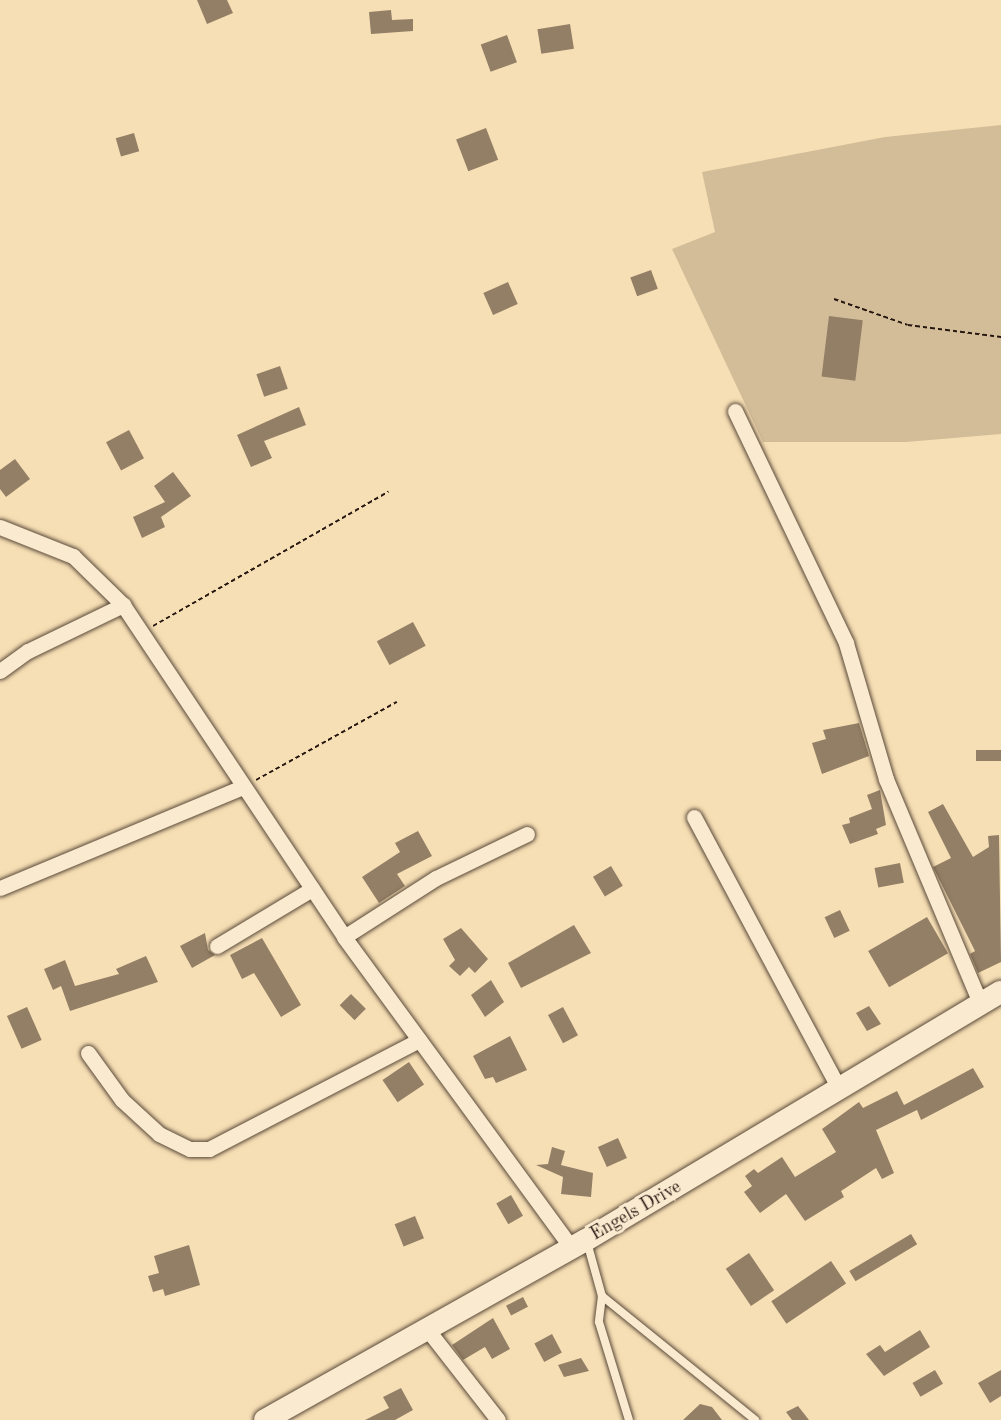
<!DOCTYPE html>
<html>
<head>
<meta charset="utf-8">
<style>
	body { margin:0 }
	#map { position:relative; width:1001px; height:1420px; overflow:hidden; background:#f7dfb5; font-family:"Old Standard TT",serif }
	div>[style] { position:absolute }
	.green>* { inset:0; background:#d3bd99 }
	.building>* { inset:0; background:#937f66; transform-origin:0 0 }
	.path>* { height:2px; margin-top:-1px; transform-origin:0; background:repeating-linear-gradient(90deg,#261811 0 4.5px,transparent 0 7.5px) }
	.roads { filter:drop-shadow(0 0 2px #5a4a3a) drop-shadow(0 0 2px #5a4a3a) }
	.lane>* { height:8px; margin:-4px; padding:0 4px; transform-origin:4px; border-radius:4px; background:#faeacf }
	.street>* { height:15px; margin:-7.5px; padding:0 7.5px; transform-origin:7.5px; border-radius:7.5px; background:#faeacf }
	.secondary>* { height:22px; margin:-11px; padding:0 11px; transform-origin:11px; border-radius:11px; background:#faeacf }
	span { translate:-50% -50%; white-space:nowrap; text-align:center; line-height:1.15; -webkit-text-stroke:6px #faeacf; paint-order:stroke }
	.street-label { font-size:18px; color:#261811 }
</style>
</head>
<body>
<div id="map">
	<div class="green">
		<div style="clip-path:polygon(1001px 125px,1001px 434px,906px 442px,763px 442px,672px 249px,715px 232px,702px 172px,885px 137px)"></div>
	</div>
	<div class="building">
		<div style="clip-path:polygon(197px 0,227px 0,233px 13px,207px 24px)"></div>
		<div style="clip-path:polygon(391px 10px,392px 20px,413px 19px,413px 31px,371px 34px,369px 12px)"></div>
		<div style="left:570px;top:24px;width:25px;height:33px;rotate:81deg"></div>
		<div style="left:507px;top:35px;width:29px;height:28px;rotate:70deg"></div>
		<div style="left:486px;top:128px;width:34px;height:32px;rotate:69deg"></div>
		<div style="left:134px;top:133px;width:19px;height:19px;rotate:74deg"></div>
		<div style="left:651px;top:270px;width:20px;height:22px;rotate:70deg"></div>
		<div style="left:508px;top:282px;width:24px;height:27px;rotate:66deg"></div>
		<div style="left:829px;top:316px;width:34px;height:61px;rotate:7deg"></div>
		<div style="left:280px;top:366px;width:24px;height:25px;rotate:71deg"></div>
		<div style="clip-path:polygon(299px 407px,306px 425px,264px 441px,272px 458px,251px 467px,237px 435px)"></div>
		<div style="left:129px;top:430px;width:32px;height:26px;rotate:62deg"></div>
		<div style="clip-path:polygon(15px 459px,30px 479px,6px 497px,0 489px,0 470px)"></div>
		<div style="clip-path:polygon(173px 472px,191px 496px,161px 517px,165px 527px,142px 538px,133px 517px,165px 502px,154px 486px)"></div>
		<div style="left:413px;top:622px;width:27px;height:41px;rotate:62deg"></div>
		<div style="clip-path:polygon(859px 723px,869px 756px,822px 774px,812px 743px,826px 739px,823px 730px)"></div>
		<div style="left:976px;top:750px;width:25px;height:11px"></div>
		<div style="clip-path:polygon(880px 790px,886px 825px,876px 829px,878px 834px,850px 844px,842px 825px,850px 823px,849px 818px,872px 809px,867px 795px)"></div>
		<div style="clip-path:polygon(943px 804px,973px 857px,989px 847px,988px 836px,999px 835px,1001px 962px,978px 973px,970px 954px,975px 951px,933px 867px,951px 858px,928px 812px)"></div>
		<div style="clip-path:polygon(418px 831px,432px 856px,397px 874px,405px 886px,379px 903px,362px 877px,400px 852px,395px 843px)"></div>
		<div style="left:900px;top:863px;width:20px;height:26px;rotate:79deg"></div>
		<div style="left:611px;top:866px;width:23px;height:21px;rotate:59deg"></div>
		<div style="left:840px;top:910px;width:23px;height:17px;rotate:65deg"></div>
		<div style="left:927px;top:917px;width:42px;height:68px;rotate:60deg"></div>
		<div style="clip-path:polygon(574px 925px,591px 953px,521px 988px,508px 963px)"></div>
		<div style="clip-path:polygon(461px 928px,488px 959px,475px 973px,469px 967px,460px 976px,449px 966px,455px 960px,443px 939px)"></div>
		<div style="clip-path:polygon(205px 933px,208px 950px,215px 955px,192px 968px,180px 946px)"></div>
		<div style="clip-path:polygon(262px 938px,301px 1005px,281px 1017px,254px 973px,242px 979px,230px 955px)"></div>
		<div style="clip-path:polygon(146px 956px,158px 982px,70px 1011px,61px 986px,53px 990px,44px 969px,65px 960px,75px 986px,119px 974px,116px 969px)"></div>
		<div style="clip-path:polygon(491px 980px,504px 1002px,485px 1017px,471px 995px)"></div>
		<div style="left:351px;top:994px;width:21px;height:16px;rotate:45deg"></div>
		<div style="clip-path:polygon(869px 1006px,881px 1024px,867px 1031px,856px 1013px)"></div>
		<div style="left:27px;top:1007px;width:36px;height:22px;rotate:66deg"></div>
		<div style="left:563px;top:1007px;width:32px;height:17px;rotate:62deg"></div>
		<div style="clip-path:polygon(510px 1036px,527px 1070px,496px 1083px,493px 1077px,485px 1079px,473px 1056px)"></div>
		<div style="left:409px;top:1062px;width:27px;height:32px;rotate:56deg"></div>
		<div style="clip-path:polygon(973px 1068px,984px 1087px,921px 1120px,917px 1110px,876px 1130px,894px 1173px,882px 1179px,876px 1168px,841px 1191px,844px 1197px,805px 1221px,786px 1194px,760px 1213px,744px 1192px,752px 1186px,745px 1176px,754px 1169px,758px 1173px,782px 1157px,795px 1177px,836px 1152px,822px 1129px,859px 1102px,863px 1108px,897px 1091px,904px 1105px)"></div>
		<div style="left:618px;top:1138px;width:22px;height:22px;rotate:66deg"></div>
		<div style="clip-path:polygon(552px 1147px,565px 1151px,561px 1165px,593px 1173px,591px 1197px,561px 1194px,563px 1177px,536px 1165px,548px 1164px)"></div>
		<div style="left:511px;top:1195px;width:24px;height:17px;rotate:60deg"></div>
		<div style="left:415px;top:1216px;width:24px;height:22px;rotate:68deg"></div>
		<div style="left:911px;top:1234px;width:12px;height:72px;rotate:59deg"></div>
		<div style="clip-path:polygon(189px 1245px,200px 1285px,165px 1296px,163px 1289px,153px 1292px,148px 1276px,159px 1273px,154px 1256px)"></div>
		<div style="left:749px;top:1253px;width:45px;height:28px;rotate:56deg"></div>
		<div style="left:831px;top:1261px;width:27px;height:72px;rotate:56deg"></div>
		<div style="left:523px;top:1297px;width:11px;height:19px;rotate:63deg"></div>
		<div style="clip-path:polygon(493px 1318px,510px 1349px,492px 1359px,485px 1347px,463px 1360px,452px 1345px)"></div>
		<div style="clip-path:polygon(920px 1330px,930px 1347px,884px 1376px,866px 1354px,880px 1345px,885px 1352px)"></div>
		<div style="left:552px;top:1334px;width:21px;height:20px;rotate:62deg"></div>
		<div style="clip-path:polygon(581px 1358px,589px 1371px,564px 1377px,558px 1365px)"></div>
		<div style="left:935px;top:1370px;width:16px;height:26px;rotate:60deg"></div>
		<div style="clip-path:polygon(1001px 1370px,1001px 1396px,990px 1403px,978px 1383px)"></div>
		<div style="clip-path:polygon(401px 1388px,413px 1410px,395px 1420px,365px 1420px,389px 1408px,383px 1397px)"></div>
		<div style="clip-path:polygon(700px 1404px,712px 1407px,722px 1420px,683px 1420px)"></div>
		<div style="clip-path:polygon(798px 1406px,809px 1420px,792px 1420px,786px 1412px)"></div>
	</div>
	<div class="path">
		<div style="left:834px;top:299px;width:78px;rotate:19.4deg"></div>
		<div style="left:908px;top:325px;width:94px;rotate:7.4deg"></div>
		<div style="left:153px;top:626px;width:271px;rotate:-29.7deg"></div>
		<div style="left:256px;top:780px;width:161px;rotate:-29deg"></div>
	</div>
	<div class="roads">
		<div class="lane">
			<div style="left:587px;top:1242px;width:56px;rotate:74.5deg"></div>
			<div style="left:602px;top:1296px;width:197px;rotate:39deg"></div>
			<div style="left:602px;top:1296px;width:26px;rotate:97deg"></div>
			<div style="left:599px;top:1322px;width:102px;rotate:73deg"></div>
		</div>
		<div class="street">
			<div style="left:735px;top:411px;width:257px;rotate:64.4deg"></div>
			<div style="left:846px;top:643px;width:142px;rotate:73.6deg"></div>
			<div style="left:886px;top:779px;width:245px;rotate:67.2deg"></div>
			<div style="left:0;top:527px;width:79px;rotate:21.7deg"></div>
			<div style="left:73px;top:556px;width:70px;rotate:44.4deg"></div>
			<div style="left:123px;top:605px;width:399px;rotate:56.3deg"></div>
			<div style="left:344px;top:937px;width:386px;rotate:53.8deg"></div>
			<div style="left:0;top:671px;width:34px;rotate:-36deg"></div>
			<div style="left:28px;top:651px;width:106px;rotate:-25.8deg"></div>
			<div style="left:694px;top:817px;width:308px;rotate:61.9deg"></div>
			<div style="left:0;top:888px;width:263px;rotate:-22.6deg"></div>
			<div style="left:344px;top:937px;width:109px;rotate:-32.7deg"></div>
			<div style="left:436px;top:878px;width:101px;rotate:-25.8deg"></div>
			<div style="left:217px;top:946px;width:111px;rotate:-31deg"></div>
			<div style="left:88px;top:1053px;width:58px;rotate:54.1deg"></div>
			<div style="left:122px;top:1100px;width:50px;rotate:42.6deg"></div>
			<div style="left:159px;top:1134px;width:34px;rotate:26deg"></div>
			<div style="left:190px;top:1149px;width:19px"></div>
			<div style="left:209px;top:1149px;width:237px;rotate:-27.4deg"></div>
			<div style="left:427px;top:1329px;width:115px;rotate:52deg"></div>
		</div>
		<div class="secondary">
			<div style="left:265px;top:1420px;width:368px;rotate:-29.3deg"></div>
			<div style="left:586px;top:1240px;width:483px;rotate:-30.9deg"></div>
		</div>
	</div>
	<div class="street-label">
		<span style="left:636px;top:1211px;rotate:-30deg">Engels Drive</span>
	</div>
</div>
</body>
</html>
